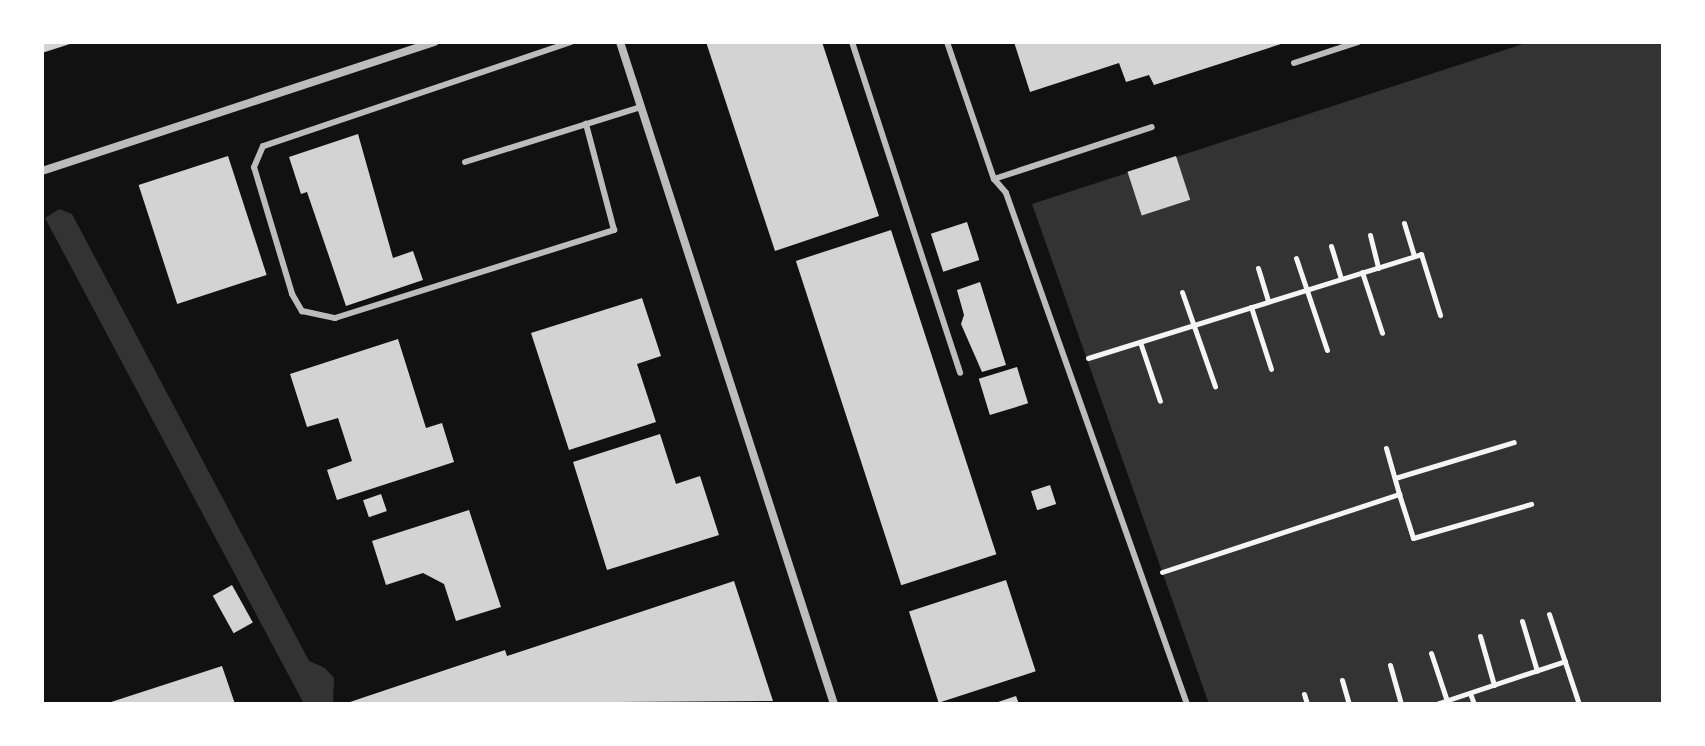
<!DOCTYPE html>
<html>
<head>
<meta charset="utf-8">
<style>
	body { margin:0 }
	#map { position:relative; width:1705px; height:746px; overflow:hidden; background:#111; font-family:Rubik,sans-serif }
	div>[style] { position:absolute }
	.water>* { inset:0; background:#333 }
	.building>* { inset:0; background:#d3d3d3; transform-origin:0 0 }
	.path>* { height:5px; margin:-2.5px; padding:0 2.5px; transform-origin:2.5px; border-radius:2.5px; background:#f5f5f5 }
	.service>* { height:6px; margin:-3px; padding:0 3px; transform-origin:3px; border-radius:3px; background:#bcbcbc }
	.minor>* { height:8px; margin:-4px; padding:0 4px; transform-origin:4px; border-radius:4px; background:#bcbcbc }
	span { translate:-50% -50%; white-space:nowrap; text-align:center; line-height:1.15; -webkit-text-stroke:7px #fff; paint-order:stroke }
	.frame { position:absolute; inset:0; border:44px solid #fff; pointer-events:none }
</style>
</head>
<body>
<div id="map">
	<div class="water">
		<div style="clip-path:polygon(1529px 42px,1663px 42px,1663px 704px,1209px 704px,1032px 204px)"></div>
		<div style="clip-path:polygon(59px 209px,72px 214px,309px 661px,325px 668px,334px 678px,333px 704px,304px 704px,45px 218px)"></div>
	</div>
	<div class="building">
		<div style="clip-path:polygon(42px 42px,73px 42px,73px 43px,42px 53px)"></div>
		<div style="clip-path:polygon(706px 42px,822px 42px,879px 216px,775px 251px)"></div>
		<div style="clip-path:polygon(1014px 42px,1284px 42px,1284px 43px,1154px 85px,1149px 75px,1126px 82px,1119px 63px,1030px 92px)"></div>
		<div style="clip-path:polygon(358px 134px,393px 258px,413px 251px,423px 280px,346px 306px,307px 192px,301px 194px,289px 157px)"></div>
		<div style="left:228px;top:156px;width:125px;height:94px;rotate:72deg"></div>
		<div style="left:1176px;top:156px;width:46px;height:51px;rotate:72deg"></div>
		<div style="left:967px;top:222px;width:40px;height:38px;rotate:72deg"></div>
		<div style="left:891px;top:230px;width:341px;height:100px;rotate:72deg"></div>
		<div style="clip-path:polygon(980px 282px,1006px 365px,982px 372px,961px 324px,964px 315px,957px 290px)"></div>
		<div style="clip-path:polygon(642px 298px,661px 356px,637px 364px,656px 422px,569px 450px,531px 333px)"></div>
		<div style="clip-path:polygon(398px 339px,426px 428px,442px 423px,454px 462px,337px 500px,327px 470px,352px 461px,338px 418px,307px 427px,290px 374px)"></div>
		<div style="left:1017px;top:367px;width:38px;height:40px;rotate:73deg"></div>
		<div style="clip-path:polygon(660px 434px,676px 484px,700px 476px,719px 535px,607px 570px,573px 462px)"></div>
		<div style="left:1050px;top:485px;width:20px;height:20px;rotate:72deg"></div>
		<div style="left:381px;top:494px;width:18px;height:19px;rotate:71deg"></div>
		<div style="clip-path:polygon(469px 510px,501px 607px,456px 621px,444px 584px,423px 573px,386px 585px,372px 541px)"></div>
		<div style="left:1006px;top:580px;width:96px;height:102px;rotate:72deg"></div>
		<div style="clip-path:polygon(734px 581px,773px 701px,344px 704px,505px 650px,507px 656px)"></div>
		<div style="left:232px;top:585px;width:43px;height:22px;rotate:61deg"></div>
		<div style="clip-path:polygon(222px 666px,235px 704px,108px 704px,108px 703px)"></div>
		<div style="clip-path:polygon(1016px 696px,1019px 704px,995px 704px,995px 703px)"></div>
	</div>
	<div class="path">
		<div style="left:1404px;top:223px;width:34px;rotate:73deg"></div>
		<div style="left:1370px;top:235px;width:34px;rotate:76deg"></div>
		<div style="left:1331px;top:246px;width:34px;rotate:73deg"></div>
		<div style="left:1296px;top:258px;width:97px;rotate:71.4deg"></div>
		<div style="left:1258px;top:268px;width:34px;rotate:73deg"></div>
		<div style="left:1362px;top:272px;width:64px;rotate:71.8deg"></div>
		<div style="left:1182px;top:292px;width:100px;rotate:70.7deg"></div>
		<div style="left:1251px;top:307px;width:65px;rotate:72.1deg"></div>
		<div style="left:1140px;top:342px;width:62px;rotate:71.3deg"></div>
		<div style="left:1088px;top:358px;width:349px;rotate:-17.3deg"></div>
		<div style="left:1421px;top:254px;width:64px;rotate:72.7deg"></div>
		<div style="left:1386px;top:448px;width:48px;rotate:74.2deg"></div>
		<div style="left:1395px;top:478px;width:124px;rotate:-16.8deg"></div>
		<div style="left:1162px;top:572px;width:250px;rotate:-18.2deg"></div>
		<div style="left:1399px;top:494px;width:46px;rotate:72.3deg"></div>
		<div style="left:1413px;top:538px;width:123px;rotate:-16.1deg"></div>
		<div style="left:1549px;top:614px;width:95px;rotate:71.6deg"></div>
		<div style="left:1522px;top:621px;width:52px;rotate:73.3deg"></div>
		<div style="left:1480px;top:636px;width:51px;rotate:74.1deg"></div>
		<div style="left:1431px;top:653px;width:51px;rotate:71.6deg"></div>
		<div style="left:1390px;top:665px;width:41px;rotate:74.2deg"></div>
		<div style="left:1342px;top:680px;width:25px;rotate:74deg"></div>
		<div style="left:1470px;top:693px;width:12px;rotate:70deg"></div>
		<div style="left:1304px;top:694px;width:10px;rotate:73deg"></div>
		<div style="left:1436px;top:704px;width:136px;rotate:-18.4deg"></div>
	</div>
	<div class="service">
		<div style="left:571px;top:42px;width:325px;rotate:161.3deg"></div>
		<div style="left:263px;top:146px;width:23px;rotate:113deg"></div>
		<div style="left:254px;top:167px;width:133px;rotate:73.3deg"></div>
		<div style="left:292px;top:294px;width:20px;rotate:60deg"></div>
		<div style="left:302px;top:311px;width:34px;rotate:12deg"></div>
		<div style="left:335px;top:318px;width:293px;rotate:-17.5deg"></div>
		<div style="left:614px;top:230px;width:110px;rotate:-104.8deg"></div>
		<div style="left:852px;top:42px;width:348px;rotate:71.9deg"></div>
		<div style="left:947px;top:42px;width:145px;rotate:71.1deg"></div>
		<div style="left:994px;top:179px;width:166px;rotate:-18.2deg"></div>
		<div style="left:1294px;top:63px;width:67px;rotate:-18.2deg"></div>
		<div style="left:465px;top:162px;width:183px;rotate:-17.4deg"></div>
		<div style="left:994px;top:179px;width:18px;rotate:49deg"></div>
		<div style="left:1006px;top:193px;width:542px;rotate:70.5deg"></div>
	</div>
	<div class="minor">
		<div style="left:620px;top:42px;width:696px;rotate:72.09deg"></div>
		<div style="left:42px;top:171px;width:413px;rotate:-18.2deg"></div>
	</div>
	<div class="frame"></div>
</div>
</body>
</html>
